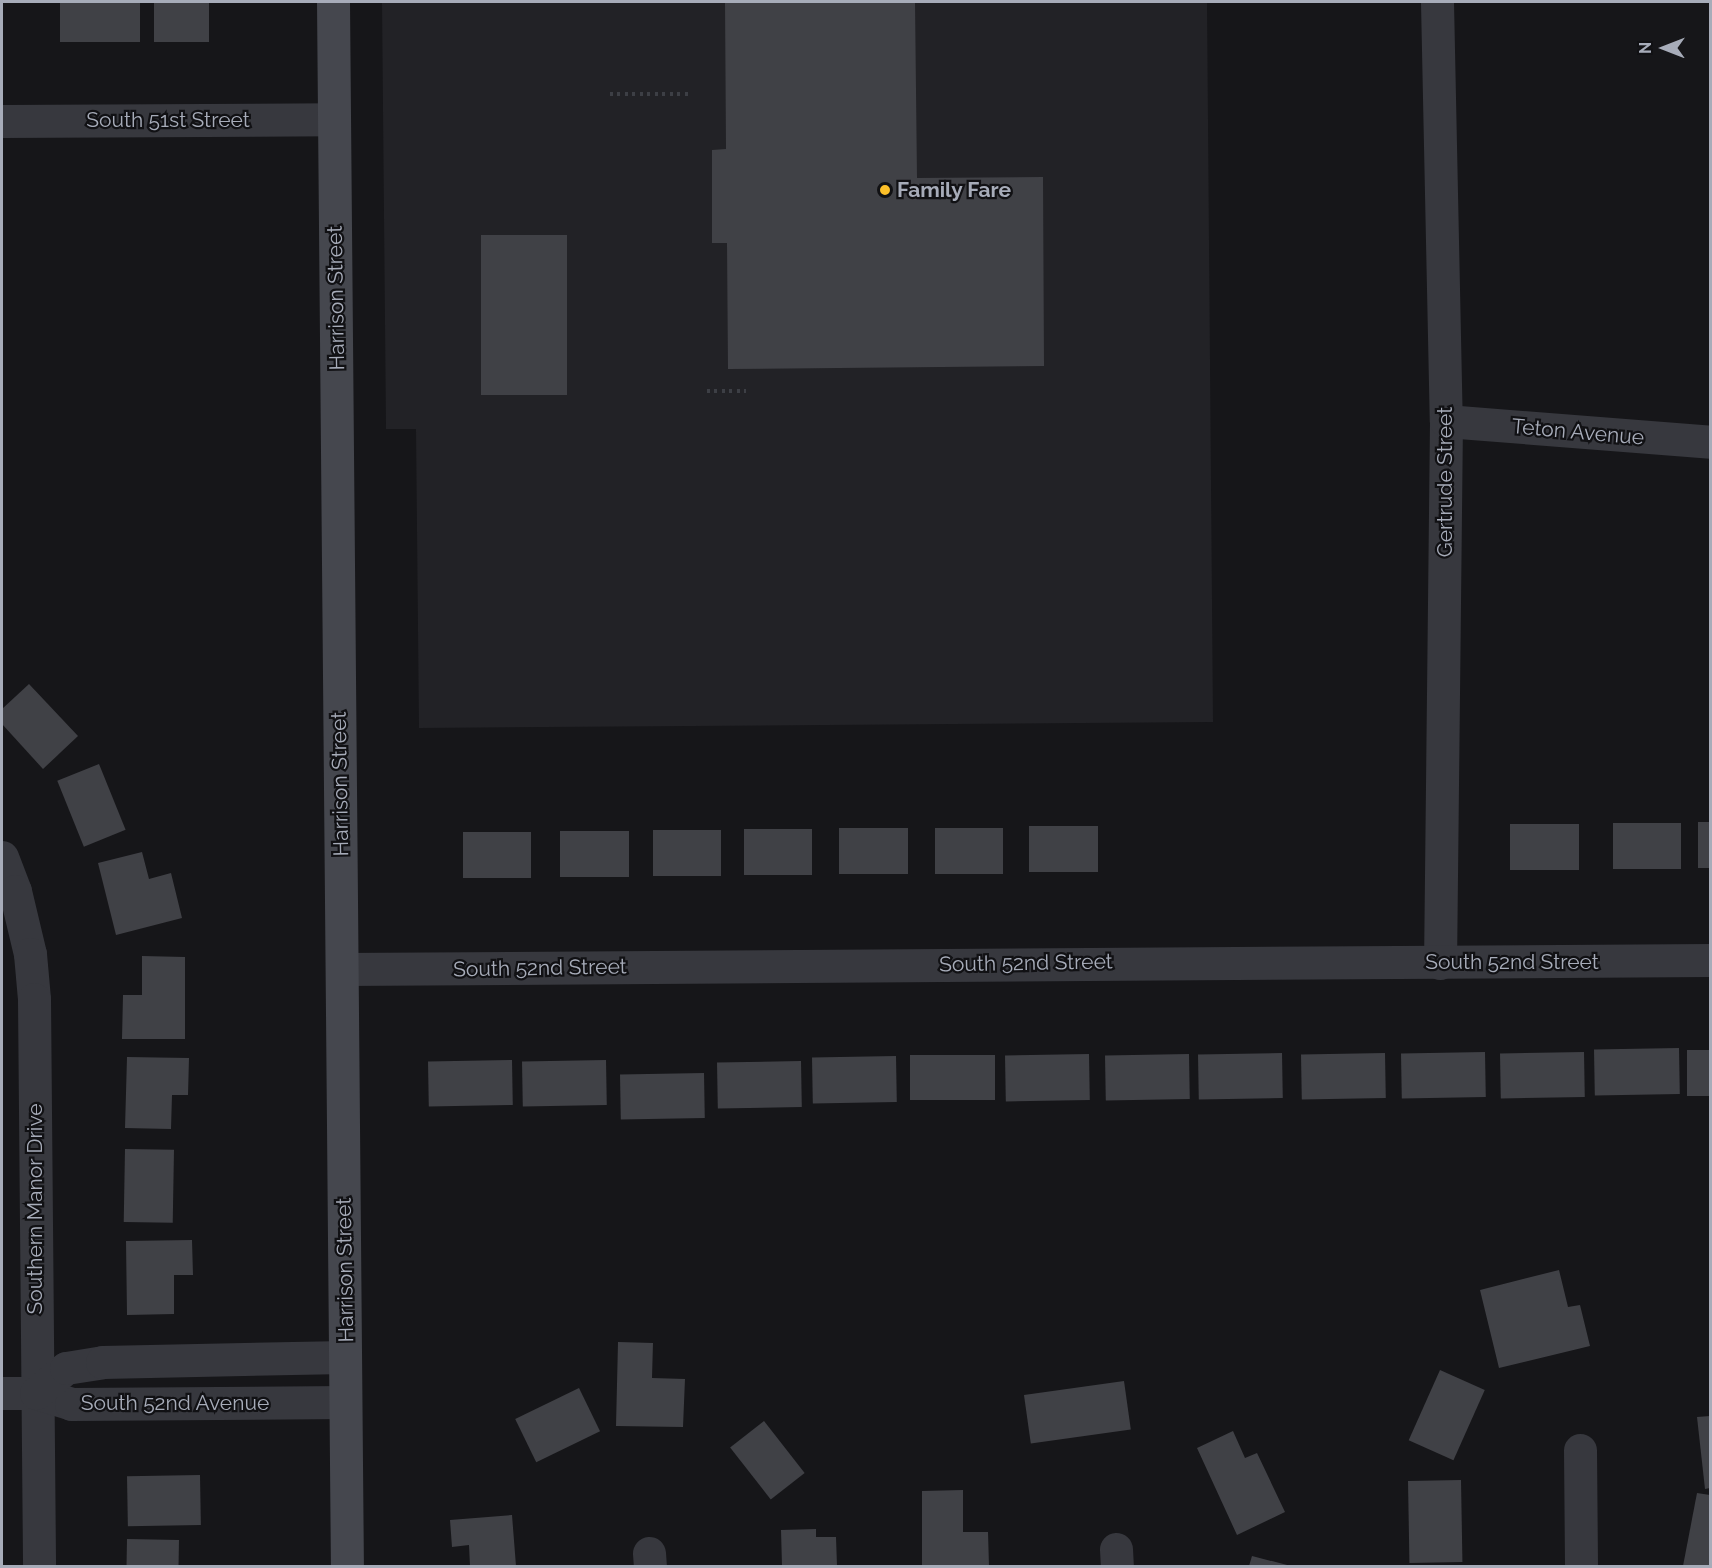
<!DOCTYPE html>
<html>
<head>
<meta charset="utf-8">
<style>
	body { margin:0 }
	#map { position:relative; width:1712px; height:1568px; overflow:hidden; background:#161619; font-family:Raleway,sans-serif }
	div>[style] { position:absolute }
	.built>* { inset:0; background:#222226 }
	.building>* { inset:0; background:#404146; transform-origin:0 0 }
	.path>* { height:4px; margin-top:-2px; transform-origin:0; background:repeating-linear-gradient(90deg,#3d3f45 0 3px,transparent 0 7.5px) }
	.minor>* { height:33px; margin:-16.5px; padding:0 16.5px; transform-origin:16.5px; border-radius:16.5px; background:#37383e }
	.secondary>* { height:33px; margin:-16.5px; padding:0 16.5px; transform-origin:16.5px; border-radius:16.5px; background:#45474e }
	.dots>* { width:16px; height:16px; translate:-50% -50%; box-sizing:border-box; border:3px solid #111114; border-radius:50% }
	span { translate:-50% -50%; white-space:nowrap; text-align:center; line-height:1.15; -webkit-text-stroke:4.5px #111114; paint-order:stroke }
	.street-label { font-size:21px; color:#a7acb9 }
	.poi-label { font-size:21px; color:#a7acb9; font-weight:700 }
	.left { translate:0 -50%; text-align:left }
	.frame { position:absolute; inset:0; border:3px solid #a7acb9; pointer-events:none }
	.north { position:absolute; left:1634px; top:18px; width:60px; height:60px; -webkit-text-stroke:4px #111114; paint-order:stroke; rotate:270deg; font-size:16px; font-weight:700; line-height:24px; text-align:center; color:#a7acb9 }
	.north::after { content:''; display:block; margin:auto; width:21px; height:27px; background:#a7acb9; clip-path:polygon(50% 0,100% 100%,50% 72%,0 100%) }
</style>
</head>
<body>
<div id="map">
	<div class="built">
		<div style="clip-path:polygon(382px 2px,1207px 2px,1213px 722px,419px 728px,416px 429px,386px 429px)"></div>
	</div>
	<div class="building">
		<div style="left:60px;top:2px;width:80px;height:40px"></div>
		<div style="left:154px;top:2px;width:55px;height:40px"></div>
		<div style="clip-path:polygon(725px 2px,915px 2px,917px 178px,1043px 177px,1044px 366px,728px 369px,727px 243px,712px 243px,712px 150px,726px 149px)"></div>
		<div style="left:567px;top:235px;width:160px;height:86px;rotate:90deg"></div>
		<div style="clip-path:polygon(29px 684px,78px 736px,43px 769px,2px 724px,2px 709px)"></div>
		<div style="left:99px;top:764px;width:71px;height:45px;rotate:68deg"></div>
		<div style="left:1698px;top:822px;width:12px;height:46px"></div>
		<div style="left:1613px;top:823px;width:68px;height:46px"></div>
		<div style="left:1510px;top:824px;width:69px;height:46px"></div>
		<div style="left:1098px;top:826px;width:46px;height:69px;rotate:90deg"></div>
		<div style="left:839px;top:828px;width:69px;height:46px"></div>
		<div style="left:935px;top:828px;width:68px;height:46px"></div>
		<div style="left:744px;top:829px;width:68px;height:46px"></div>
		<div style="left:653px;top:830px;width:68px;height:46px"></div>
		<div style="left:629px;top:831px;width:46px;height:69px;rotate:90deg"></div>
		<div style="left:463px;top:832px;width:68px;height:46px"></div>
		<div style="clip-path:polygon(142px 852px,149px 879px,171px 873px,182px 918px,116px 935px,98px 863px)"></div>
		<div style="clip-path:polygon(142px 956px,185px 957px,185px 1039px,122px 1039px,123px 995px,142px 995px)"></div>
		<div style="left:1679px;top:1048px;width:46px;height:85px;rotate:89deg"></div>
		<div style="left:1687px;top:1050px;width:23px;height:46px"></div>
		<div style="left:1485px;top:1052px;width:45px;height:84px;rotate:89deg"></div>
		<div style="left:1584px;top:1052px;width:45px;height:84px;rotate:89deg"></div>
		<div style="left:1282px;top:1053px;width:45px;height:84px;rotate:89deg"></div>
		<div style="left:1385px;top:1053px;width:45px;height:84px;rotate:89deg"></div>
		<div style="left:1089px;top:1054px;width:46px;height:84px;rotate:89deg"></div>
		<div style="left:1189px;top:1054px;width:45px;height:84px;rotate:89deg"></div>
		<div style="left:995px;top:1055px;width:45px;height:85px;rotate:90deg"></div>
		<div style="left:896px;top:1056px;width:46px;height:84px;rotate:89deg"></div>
		<div style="clip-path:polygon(127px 1057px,189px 1058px,188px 1095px,172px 1095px,171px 1129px,125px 1128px)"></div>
		<div style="left:512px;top:1060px;width:45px;height:84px;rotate:89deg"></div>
		<div style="left:606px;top:1060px;width:45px;height:84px;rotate:89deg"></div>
		<div style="left:801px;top:1061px;width:46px;height:84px;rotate:89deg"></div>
		<div style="left:704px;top:1073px;width:45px;height:84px;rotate:89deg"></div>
		<div style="left:125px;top:1149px;width:49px;height:73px;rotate:1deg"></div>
		<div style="clip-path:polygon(192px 1240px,193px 1275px,174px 1275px,174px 1314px,127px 1315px,126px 1241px)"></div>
		<div style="clip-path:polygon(1559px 1270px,1568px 1307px,1580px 1305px,1590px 1346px,1499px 1368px,1480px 1290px)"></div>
		<div style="clip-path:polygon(618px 1342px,653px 1343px,652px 1378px,685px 1379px,683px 1427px,616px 1426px)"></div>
		<div style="left:1440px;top:1370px;width:49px;height:77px;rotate:24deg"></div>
		<div style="left:1124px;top:1381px;width:49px;height:101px;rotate:82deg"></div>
		<div style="left:579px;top:1388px;width:48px;height:71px;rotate:64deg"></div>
		<div style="clip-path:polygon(1710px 1416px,1710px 1488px,1705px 1489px,1697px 1417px)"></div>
		<div style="left:764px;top:1421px;width:66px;height:43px;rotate:52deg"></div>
		<div style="clip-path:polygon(1233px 1431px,1245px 1458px,1257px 1453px,1285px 1512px,1237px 1535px,1197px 1448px)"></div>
		<div style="left:200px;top:1475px;width:50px;height:73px;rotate:89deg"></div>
		<div style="left:1461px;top:1480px;width:82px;height:53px;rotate:89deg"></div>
		<div style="clip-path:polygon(963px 1490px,963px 1532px,988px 1532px,989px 1566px,922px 1566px,922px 1491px)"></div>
		<div style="clip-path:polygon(1697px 1493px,1710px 1495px,1710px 1566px,1683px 1566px)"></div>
		<div style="clip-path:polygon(512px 1515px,516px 1566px,470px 1566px,469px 1545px,452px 1547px,450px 1520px)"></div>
		<div style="clip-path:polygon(816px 1529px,816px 1537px,836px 1537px,837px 1566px,782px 1566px,781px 1530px)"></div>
		<div style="left:127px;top:1539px;width:52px;height:27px;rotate:1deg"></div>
		<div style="clip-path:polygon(1252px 1556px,1291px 1566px,1249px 1566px)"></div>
	</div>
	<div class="path">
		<div style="left:610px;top:94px;width:82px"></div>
		<div style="left:707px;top:391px;width:39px"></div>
	</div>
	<div class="minor">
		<div style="left:1437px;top:2px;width:419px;rotate:88.8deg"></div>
		<div style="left:1446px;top:421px;width:542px;rotate:90.63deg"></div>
		<div style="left:2px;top:121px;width:332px;rotate:-0.3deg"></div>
		<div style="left:1446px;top:421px;width:265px;rotate:4.5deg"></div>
		<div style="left:2px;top:857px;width:36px;rotate:69deg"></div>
		<div style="left:15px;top:891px;width:65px;rotate:76.6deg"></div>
		<div style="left:30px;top:954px;width:45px;rotate:84.9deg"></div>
		<div style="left:34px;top:999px;width:567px;rotate:89.49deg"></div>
		<div style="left:342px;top:969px;width:1368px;rotate:-0.38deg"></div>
		<div style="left:2px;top:1393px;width:34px"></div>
		<div style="left:36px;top:1393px;width:37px;rotate:17deg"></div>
		<div style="left:71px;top:1404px;width:274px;rotate:-0.4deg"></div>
		<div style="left:36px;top:1393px;width:39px;rotate:-40deg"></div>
		<div style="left:66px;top:1368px;width:36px;rotate:-9deg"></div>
		<div style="left:102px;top:1362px;width:243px;rotate:-1.2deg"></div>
		<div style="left:1580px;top:1450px;width:116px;rotate:89.5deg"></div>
		<div style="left:1116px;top:1549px;width:17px;rotate:87deg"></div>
		<div style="left:649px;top:1553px;width:13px;rotate:86deg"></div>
	</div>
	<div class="secondary">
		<div style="left:333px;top:2px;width:1564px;rotate:89.49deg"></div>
	</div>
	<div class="dots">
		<div style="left:885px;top:190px;background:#fdc029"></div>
	</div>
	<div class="street-label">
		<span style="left:168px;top:120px">South 51st Street</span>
		<span style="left:336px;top:298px;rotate:-91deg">Harrison Street</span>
		<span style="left:1578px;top:432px;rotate:5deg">Teton Avenue</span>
		<span style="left:1445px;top:482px;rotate:-90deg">Gertrude Street</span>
		<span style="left:340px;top:784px;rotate:-91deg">Harrison Street</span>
		<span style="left:1512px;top:962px">South 52nd Street</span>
		<span style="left:1026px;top:963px;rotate:-1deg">South 52nd Street</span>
		<span style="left:540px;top:968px;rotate:-1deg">South 52nd Street</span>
		<span style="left:35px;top:1209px;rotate:-90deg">Southern Manor Drive</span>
		<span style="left:345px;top:1270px;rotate:-91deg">Harrison Street</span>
		<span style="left:175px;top:1403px">South 52nd Avenue</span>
	</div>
	<div class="poi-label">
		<span class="left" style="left:897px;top:190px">Family Fare</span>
	</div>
	<div class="frame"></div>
	<div class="north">N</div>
</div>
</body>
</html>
